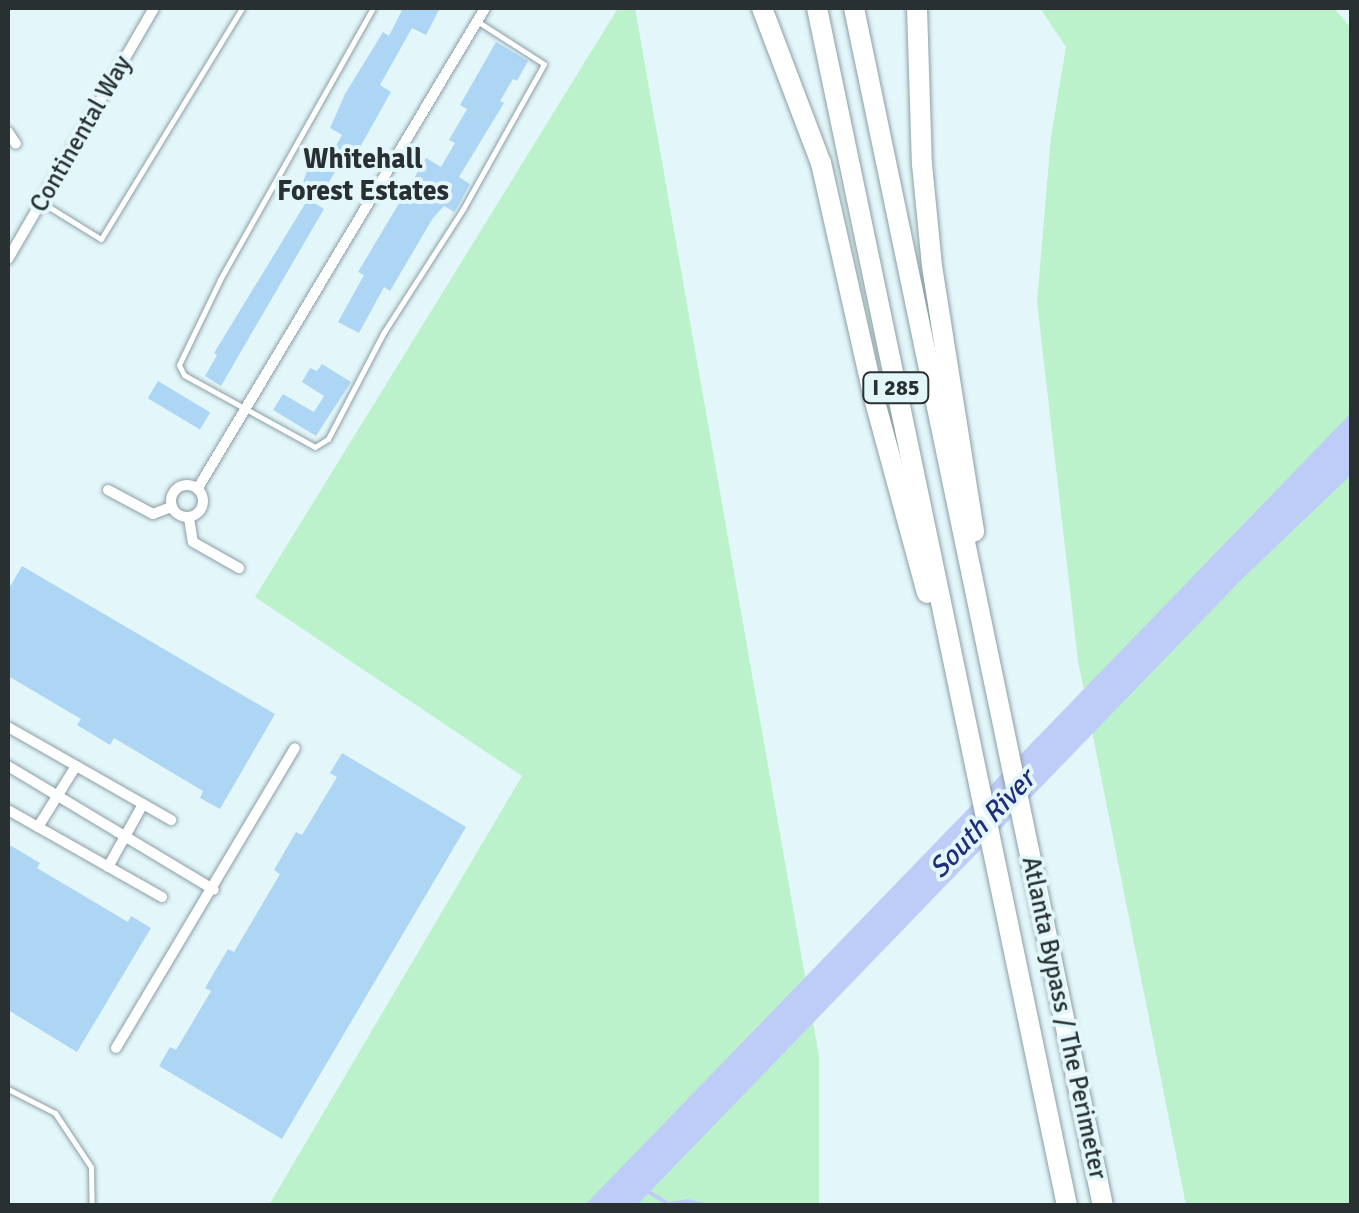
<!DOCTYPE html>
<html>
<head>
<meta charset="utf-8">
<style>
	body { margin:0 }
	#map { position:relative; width:1359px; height:1213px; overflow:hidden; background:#e3f7fb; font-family:Signika,sans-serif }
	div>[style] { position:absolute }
	.green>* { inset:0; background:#bbf2cc }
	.water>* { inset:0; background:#becdf7 }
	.stream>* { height:4px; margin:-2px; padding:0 2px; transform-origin:2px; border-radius:2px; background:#becdf7 }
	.building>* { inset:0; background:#add6f5; transform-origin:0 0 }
	.roads { filter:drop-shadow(0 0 2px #8c9fa3) drop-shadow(0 0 2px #8c9fa3) }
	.lane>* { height:5px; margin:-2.5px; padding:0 2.5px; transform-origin:2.5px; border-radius:2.5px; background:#fff }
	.street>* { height:10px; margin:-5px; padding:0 5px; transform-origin:5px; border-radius:5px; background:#fff }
	.street>.ring { margin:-5px; padding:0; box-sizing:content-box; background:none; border:10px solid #fff; border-radius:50% }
	.highway>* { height:20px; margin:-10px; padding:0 10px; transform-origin:10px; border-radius:10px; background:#fff }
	span { translate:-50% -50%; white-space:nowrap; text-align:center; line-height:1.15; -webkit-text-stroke:8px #e3f7fb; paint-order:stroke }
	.shield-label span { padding:2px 8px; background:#e3f7fb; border:2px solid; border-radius:8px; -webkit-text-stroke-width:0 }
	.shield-label { font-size:22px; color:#283031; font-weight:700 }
	.street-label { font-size:25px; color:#283031 }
	.neighbourhood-label { font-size:28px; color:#283031; font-weight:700 }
	.water-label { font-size:28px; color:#1f2e7a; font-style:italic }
	.frame { position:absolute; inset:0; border:10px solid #283031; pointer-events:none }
</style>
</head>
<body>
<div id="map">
	<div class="green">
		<div style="clip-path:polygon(618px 8px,635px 8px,819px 1056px,819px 1205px,269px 1205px,522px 776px,255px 597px)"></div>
		<div style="clip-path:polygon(1040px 8px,1334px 8px,1351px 28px,1351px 1205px,1186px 1205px,1078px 661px,1037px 302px,1051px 136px,1066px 47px)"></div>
	</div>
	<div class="water">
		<div style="clip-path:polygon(1351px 413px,1351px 475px,1242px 579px,637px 1205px,584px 1206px)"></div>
	</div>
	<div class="stream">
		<div style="left:647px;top:1191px;width:26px;rotate:31deg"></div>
		<div style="left:669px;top:1204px;width:18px;rotate:-9deg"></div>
		<div style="left:687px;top:1201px;width:22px;rotate:13deg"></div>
	</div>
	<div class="building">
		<div style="clip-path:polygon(403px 8px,440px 8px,426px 35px,412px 28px,380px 85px,391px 92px,355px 156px,347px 151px,321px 196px,302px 185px,307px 171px,321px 147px,332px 153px,342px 135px,330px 128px,345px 94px,383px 32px,389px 36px)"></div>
		<div style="clip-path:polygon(496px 42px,528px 61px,517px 81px,513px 79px,500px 101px,504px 103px,459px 177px,470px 184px,458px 206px,454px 212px,444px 206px,433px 218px,390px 291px,384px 287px,359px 333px,338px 322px,364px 275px,358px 272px,426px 158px,441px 167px,455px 143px,449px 140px,467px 109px,460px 105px)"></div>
		<div style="clip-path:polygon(308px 199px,324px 209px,221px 386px,205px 376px,217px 355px,214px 353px)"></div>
		<div style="clip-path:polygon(322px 364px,351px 382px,316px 436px,273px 410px,283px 394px,314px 412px,324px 396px,302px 382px,310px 368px,317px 371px)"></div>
		<div style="left:158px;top:381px;width:61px;height:20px;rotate:31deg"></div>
		<div style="clip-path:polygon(22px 566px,275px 714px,220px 809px,200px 798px,203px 791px,114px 738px,110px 745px,77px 725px,81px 719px,8px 676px,8px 590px)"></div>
		<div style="clip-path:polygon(342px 753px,466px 827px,282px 1139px,159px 1066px,170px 1047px,176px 1050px,211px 991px,205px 988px,228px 949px,234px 952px,280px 874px,274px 870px,296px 832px,302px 835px,337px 777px,330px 773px)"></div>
		<div style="clip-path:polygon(8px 844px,40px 863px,37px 868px,128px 922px,131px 916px,151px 928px,77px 1052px,8px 1010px)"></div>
	</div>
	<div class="roads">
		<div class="lane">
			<div style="left:373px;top:8px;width:312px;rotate:119.4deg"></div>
			<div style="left:220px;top:280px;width:94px;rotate:115.8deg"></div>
			<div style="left:179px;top:365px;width:11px;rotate:63deg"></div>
			<div style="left:184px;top:375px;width:149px;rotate:28.8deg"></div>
			<div style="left:315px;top:447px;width:15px;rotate:-32deg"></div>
			<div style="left:328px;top:439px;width:121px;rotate:-62.4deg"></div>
			<div style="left:384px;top:332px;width:146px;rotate:-57.3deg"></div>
			<div style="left:463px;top:209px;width:166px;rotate:-60.8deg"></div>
			<div style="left:544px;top:64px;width:80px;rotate:-147.3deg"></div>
			<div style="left:41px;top:202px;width:70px;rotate:31.7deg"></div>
			<div style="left:101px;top:239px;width:271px;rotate:-58.6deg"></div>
			<div style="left:8px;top:1089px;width:53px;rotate:27.1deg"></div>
			<div style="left:55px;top:1113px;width:65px;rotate:56.3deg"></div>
			<div style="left:91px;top:1167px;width:39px;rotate:89deg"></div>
		</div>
		<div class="street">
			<div style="left:8px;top:132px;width:14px;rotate:56deg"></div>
			<div style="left:8px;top:259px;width:290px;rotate:-59.8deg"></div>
			<div class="ring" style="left:171px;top:485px;width:22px;height:22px"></div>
			<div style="left:198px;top:488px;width:559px;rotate:-59.12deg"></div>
			<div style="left:108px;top:490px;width:51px;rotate:28.1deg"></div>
			<div style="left:153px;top:514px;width:19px;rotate:-21deg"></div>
			<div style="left:189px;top:518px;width:24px;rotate:81deg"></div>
			<div style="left:193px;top:542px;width:53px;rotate:29.5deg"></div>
			<div style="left:8px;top:727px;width:188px;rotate:29.7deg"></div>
			<div style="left:8px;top:766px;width:240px;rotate:31deg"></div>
			<div style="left:8px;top:810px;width:177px;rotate:29.5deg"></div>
			<div style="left:38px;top:827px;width:72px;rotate:-58.1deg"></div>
			<div style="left:108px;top:867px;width:72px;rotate:-60.9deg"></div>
			<div style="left:116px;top:1048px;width:349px;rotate:-59.2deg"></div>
		</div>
		<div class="highway">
			<div style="left:762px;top:8px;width:166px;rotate:69.2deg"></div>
			<div style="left:821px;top:163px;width:241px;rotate:77.3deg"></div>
			<div style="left:874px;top:398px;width:202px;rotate:74.8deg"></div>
			<div style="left:817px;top:8px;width:1224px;rotate:78.21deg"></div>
			<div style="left:854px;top:8px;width:1224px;rotate:78.26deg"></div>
			<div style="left:917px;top:8px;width:156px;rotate:88.2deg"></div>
			<div style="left:922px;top:164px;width:102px;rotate:84.4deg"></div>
			<div style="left:932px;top:266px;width:269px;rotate:81deg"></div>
		</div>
	</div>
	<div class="shield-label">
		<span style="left:896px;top:388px">I 285</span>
	</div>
	<div class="street-label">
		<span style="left:81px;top:134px;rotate:-60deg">Continental Way</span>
		<span style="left:1064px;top:1018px;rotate:78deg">Atlanta Bypass / The Perimeter</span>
	</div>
	<div class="neighbourhood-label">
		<span style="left:363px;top:175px">Whitehall<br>Forest Estates</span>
	</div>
	<div class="water-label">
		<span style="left:982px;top:824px;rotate:-46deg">South River</span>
	</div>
	<div class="frame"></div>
</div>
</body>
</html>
